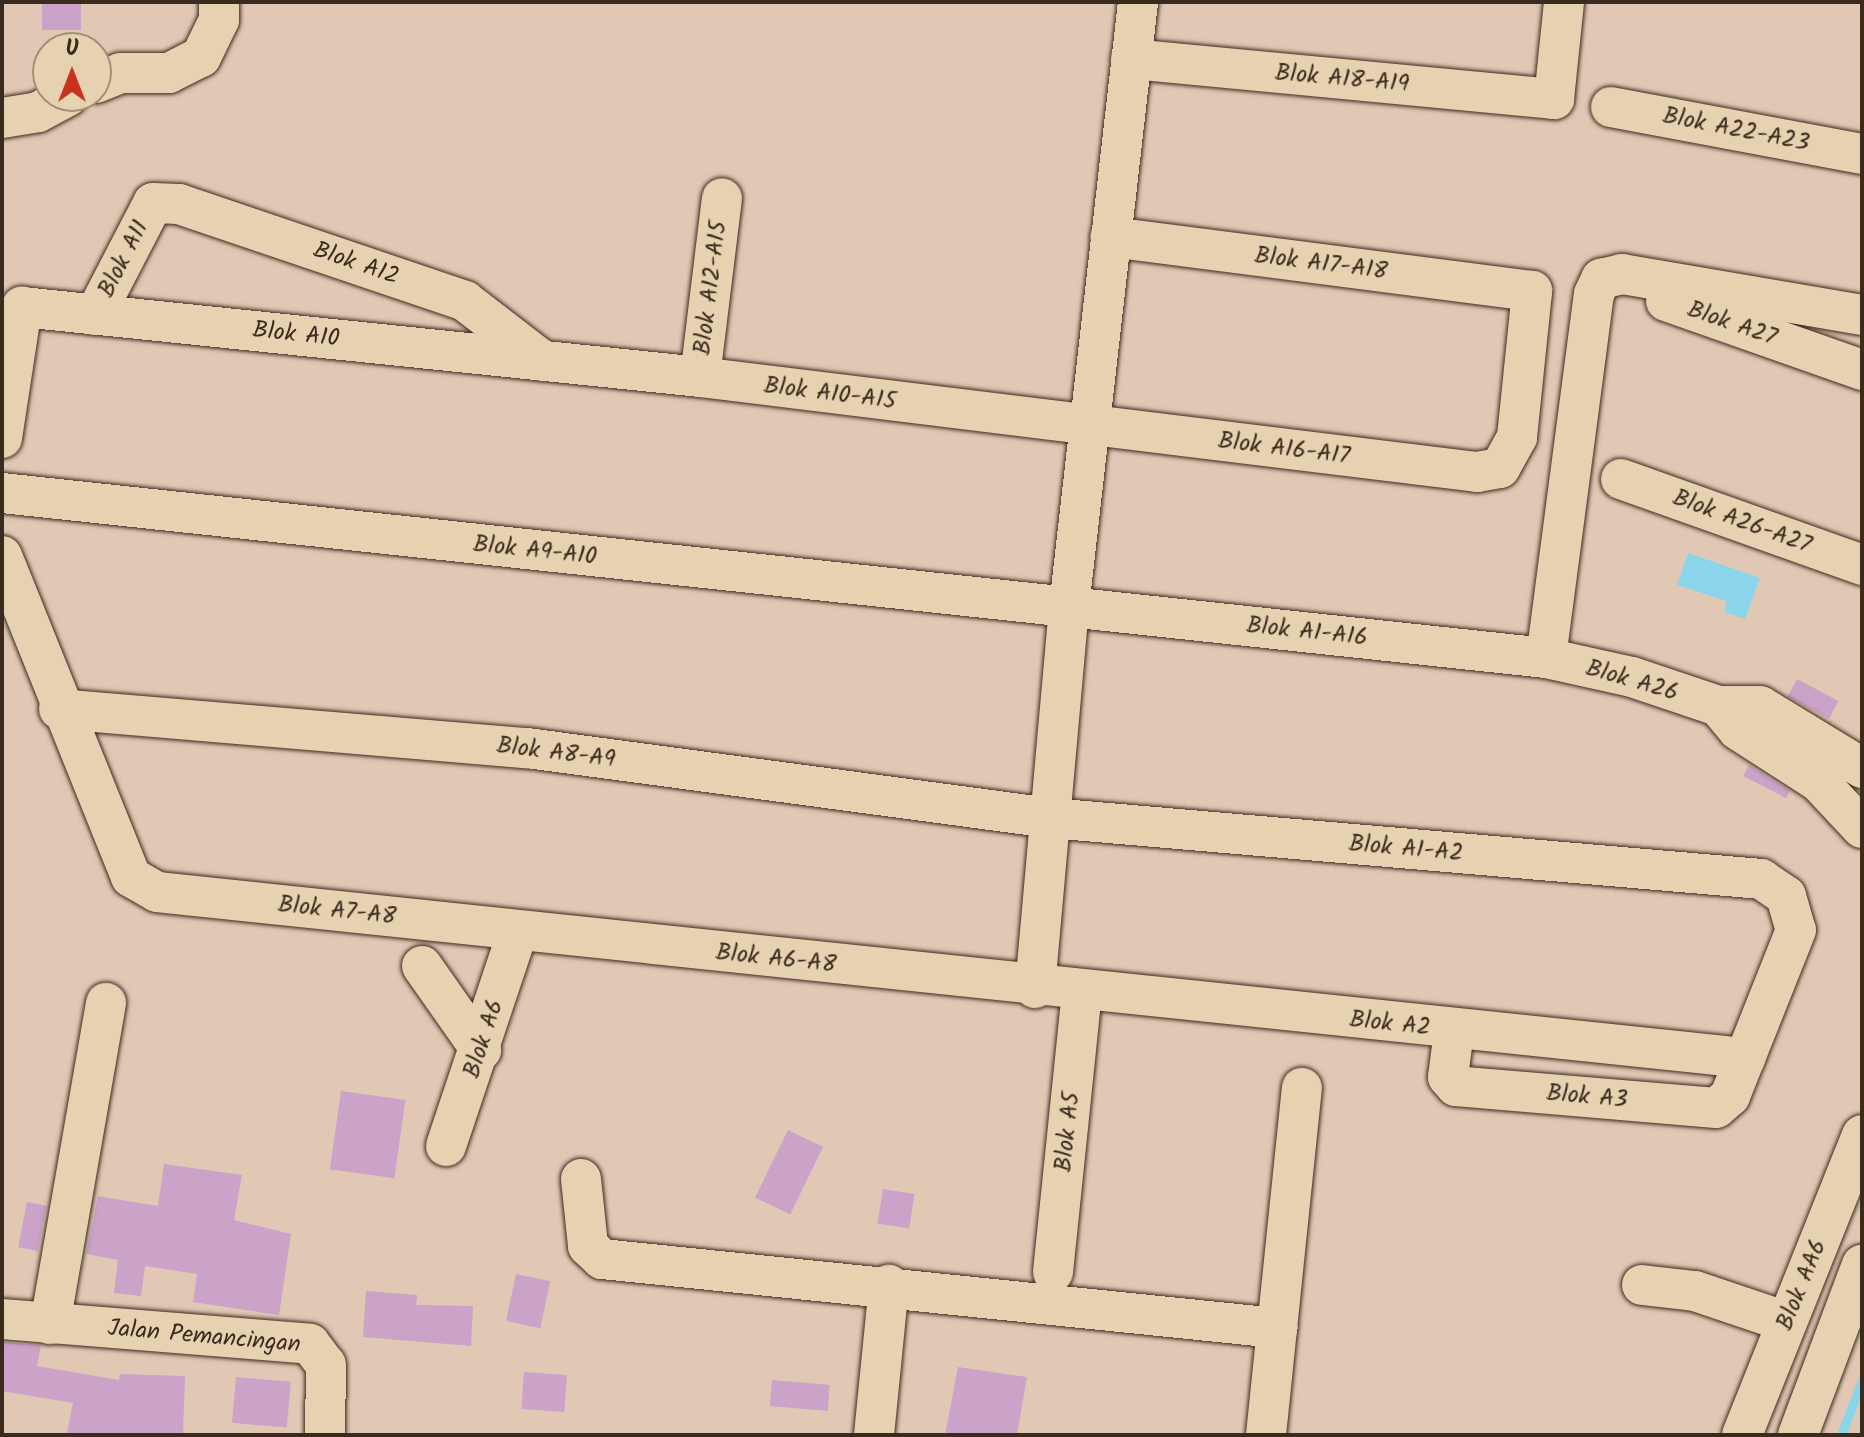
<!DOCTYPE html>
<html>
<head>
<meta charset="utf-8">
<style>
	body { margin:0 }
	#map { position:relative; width:1864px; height:1437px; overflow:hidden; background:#e1c8b5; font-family:Kalam,sans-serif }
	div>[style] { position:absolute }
	.water>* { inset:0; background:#8bd5eb }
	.stream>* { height:9px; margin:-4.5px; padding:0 4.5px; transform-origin:4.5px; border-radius:4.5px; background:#8bd5eb }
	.building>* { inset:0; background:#cba2c8; transform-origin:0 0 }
	.roads { filter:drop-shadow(0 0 2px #3b2a1e) drop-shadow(0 0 2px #3b2a1e) }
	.minor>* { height:40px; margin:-20px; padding:0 20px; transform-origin:20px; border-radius:20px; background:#e6d2b0 }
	span { translate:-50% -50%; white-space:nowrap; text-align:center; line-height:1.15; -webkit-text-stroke:7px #e6d2b0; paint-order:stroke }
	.street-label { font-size:24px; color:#3b2a1e }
	.frame { position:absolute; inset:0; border:4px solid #3b2a1e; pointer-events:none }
	.north { position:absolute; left:32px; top:32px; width:80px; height:80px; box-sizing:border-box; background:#e6d2b0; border:2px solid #a28f76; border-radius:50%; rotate:0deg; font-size:22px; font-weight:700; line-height:32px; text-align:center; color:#3b2a1e }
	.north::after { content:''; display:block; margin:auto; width:28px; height:36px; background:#c8321e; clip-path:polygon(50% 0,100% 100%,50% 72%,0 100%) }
</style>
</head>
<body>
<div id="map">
	<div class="water">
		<div style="clip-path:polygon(1688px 553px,1760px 578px,1745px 619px,1724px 612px,1727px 601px,1677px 585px)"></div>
	</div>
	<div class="stream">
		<div style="left:1841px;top:1435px;width:59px;rotate:-69.1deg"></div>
	</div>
	<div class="building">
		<div style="left:42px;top:2px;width:39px;height:28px"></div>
		<div style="left:1797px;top:679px;width:47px;height:20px;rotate:28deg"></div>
		<div style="clip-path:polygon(1749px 765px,1790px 791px,1786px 798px,1743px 776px)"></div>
		<div style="left:341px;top:1091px;width:65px;height:79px;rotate:8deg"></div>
		<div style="left:788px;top:1130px;width:39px;height:75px;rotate:26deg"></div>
		<div style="clip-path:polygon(164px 1164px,242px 1175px,234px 1220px,291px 1234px,279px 1315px,193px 1302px,197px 1274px,145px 1266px,141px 1296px,114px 1293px,118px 1260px,86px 1254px,98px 1196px,158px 1206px)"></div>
		<div style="left:883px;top:1189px;width:32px;height:35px;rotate:9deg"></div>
		<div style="left:27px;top:1202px;width:20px;height:46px;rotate:11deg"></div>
		<div style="left:516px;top:1274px;width:35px;height:48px;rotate:12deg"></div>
		<div style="clip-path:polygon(366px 1291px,417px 1295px,416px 1305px,473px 1306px,471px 1346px,363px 1337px)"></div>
		<div style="clip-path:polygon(2px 1342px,41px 1345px,37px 1366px,119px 1380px,120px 1374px,185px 1376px,183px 1435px,67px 1433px,73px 1403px,2px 1391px)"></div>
		<div style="clip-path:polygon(958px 1367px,1027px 1377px,1017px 1435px,945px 1435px)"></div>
		<div style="left:524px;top:1372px;width:43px;height:37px;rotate:4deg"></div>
		<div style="left:236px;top:1377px;width:55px;height:46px;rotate:5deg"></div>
		<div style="left:772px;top:1380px;width:58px;height:26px;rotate:5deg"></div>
	</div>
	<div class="roads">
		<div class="minor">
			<div style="left:1131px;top:59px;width:425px;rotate:5.4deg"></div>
			<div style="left:1554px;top:99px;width:98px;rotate:-84.1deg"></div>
			<div style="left:96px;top:83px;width:27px;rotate:-22deg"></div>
			<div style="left:121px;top:73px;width:48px"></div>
			<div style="left:169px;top:73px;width:36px;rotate:-27deg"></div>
			<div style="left:201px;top:57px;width:41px;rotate:-64.1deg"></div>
			<div style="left:219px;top:20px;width:18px;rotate:-90deg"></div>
			<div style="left:1611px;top:107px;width:255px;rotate:10.6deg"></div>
			<div style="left:2px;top:118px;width:36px;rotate:-9deg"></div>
			<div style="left:38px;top:112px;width:34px;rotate:-28deg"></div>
			<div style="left:1666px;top:301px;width:208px;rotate:19.4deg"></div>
			<div style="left:95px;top:315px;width:126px;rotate:-62.6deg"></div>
			<div style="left:153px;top:203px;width:26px;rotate:2deg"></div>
			<div style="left:179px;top:204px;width:302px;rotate:18.7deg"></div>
			<div style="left:465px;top:301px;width:98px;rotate:37.6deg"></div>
			<div style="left:700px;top:377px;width:180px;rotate:-83deg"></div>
			<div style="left:2px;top:438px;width:133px;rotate:-81.3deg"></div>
			<div style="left:22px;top:307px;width:682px;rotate:5.89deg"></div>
			<div style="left:700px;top:377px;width:783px;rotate:6.97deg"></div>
			<div style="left:1477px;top:472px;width:23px;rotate:-10deg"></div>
			<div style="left:1500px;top:468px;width:35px;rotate:-61deg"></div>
			<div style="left:1517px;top:437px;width:147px;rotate:-84.1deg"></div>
			<div style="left:1532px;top:291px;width:425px;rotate:-172.7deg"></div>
			<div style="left:1621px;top:479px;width:256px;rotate:19.6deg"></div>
			<div style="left:2px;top:493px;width:1553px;rotate:6.1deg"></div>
			<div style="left:1546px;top:658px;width:88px;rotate:12.5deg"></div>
			<div style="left:1632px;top:677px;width:91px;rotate:18.6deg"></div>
			<div style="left:2px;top:556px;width:346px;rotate:68.1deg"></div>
			<div style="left:131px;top:877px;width:30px;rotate:30deg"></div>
			<div style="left:157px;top:892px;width:1597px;rotate:5.97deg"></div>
			<div style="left:1546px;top:658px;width:367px;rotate:-82.5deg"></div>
			<div style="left:1594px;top:294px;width:17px;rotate:-65deg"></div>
			<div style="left:1601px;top:279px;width:22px;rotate:-13deg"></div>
			<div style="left:1622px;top:274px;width:243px;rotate:9.7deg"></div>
			<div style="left:59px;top:709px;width:470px;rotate:4.8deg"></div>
			<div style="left:527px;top:748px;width:528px;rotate:7.62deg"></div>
			<div style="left:1050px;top:818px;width:714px;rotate:4.9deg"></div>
			<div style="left:1761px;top:879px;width:30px;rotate:34deg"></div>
			<div style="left:1786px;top:896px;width:35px;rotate:74deg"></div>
			<div style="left:1796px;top:930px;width:179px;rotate:111.7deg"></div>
			<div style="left:1730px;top:1096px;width:18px;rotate:139deg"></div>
			<div style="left:1716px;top:1108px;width:261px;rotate:-175.2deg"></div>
			<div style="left:1456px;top:1086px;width:12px;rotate:-132deg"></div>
			<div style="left:1448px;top:1077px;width:46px;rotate:-82.6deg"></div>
			<div style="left:1862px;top:768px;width:119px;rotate:-148.7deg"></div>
			<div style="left:1760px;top:706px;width:42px;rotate:180deg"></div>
			<div style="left:1718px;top:706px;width:31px;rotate:50deg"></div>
			<div style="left:1738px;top:730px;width:96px;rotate:32.7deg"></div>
			<div style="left:1819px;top:782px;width:63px;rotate:46.9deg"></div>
			<div style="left:422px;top:966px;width:103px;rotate:54.9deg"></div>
			<div style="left:1035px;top:988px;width:383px;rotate:-84.9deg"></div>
			<div style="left:1069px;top:607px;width:609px;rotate:-83.49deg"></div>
			<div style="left:446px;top:1146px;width:227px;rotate:-71.5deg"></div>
			<div style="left:581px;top:1179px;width:67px;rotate:84deg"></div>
			<div style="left:588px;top:1246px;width:19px;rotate:43deg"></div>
			<div style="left:602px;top:1259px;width:679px;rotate:5.84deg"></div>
			<div style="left:1053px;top:1272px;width:281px;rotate:-84.1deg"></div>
			<div style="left:1642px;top:1285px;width:53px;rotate:6.5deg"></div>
			<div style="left:1695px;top:1291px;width:97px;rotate:18.6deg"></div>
			<div style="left:2px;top:1319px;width:309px;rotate:4.6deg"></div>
			<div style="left:310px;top:1344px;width:26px;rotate:53deg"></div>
			<div style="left:326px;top:1365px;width:70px;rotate:90.8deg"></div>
			<div style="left:50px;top:1324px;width:326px;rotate:-80.1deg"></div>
			<div style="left:874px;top:1435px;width:151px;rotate:-84.3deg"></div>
			<div style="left:1266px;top:1435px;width:349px;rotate:-84.1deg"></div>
			<div style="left:1742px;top:1435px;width:323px;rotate:-68.2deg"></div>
			<div style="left:1798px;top:1435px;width:182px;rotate:-69.4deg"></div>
		</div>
	</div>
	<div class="street-label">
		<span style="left:1342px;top:79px;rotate:5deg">Blok A18-A19</span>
		<span style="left:1736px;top:130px;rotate:11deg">Blok A22-A23</span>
		<span style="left:124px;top:259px;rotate:-63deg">Blok A11</span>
		<span style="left:356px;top:264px;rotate:19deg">Blok A12</span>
		<span style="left:1321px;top:264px;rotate:7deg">Blok A17-A18</span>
		<span style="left:711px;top:288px;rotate:-83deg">Blok A12-A15</span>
		<span style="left:1732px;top:324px;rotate:19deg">Blok A27</span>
		<span style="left:296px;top:335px;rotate:6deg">Blok A10</span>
		<span style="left:830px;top:394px;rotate:7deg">Blok A10-A15</span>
		<span style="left:1284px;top:449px;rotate:7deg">Blok A16-A17</span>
		<span style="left:1742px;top:522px;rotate:20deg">Blok A26-A27</span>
		<span style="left:535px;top:551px;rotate:6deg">Blok A9-A10</span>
		<span style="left:1307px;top:632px;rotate:6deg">Blok A1-A16</span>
		<span style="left:1632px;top:681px;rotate:16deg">Blok A26</span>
		<span style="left:556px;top:753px;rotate:7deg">Blok A8-A9</span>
		<span style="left:1406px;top:849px;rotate:5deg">Blok A1-A2</span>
		<span style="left:337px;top:911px;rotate:6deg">Blok A7-A8</span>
		<span style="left:776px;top:959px;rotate:6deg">Blok A6-A8</span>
		<span style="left:1390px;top:1024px;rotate:6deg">Blok A2</span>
		<span style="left:484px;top:1039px;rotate:-72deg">Blok A6</span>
		<span style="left:1587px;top:1097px;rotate:5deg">Blok A3</span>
		<span style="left:1068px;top:1132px;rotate:-84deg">Blok A5</span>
		<span style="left:1802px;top:1285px;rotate:-68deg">Blok AA6</span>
		<span style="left:204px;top:1337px;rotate:5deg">Jalan Pemancingan</span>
	</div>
	<div class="frame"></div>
	<div class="north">U</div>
</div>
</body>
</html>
